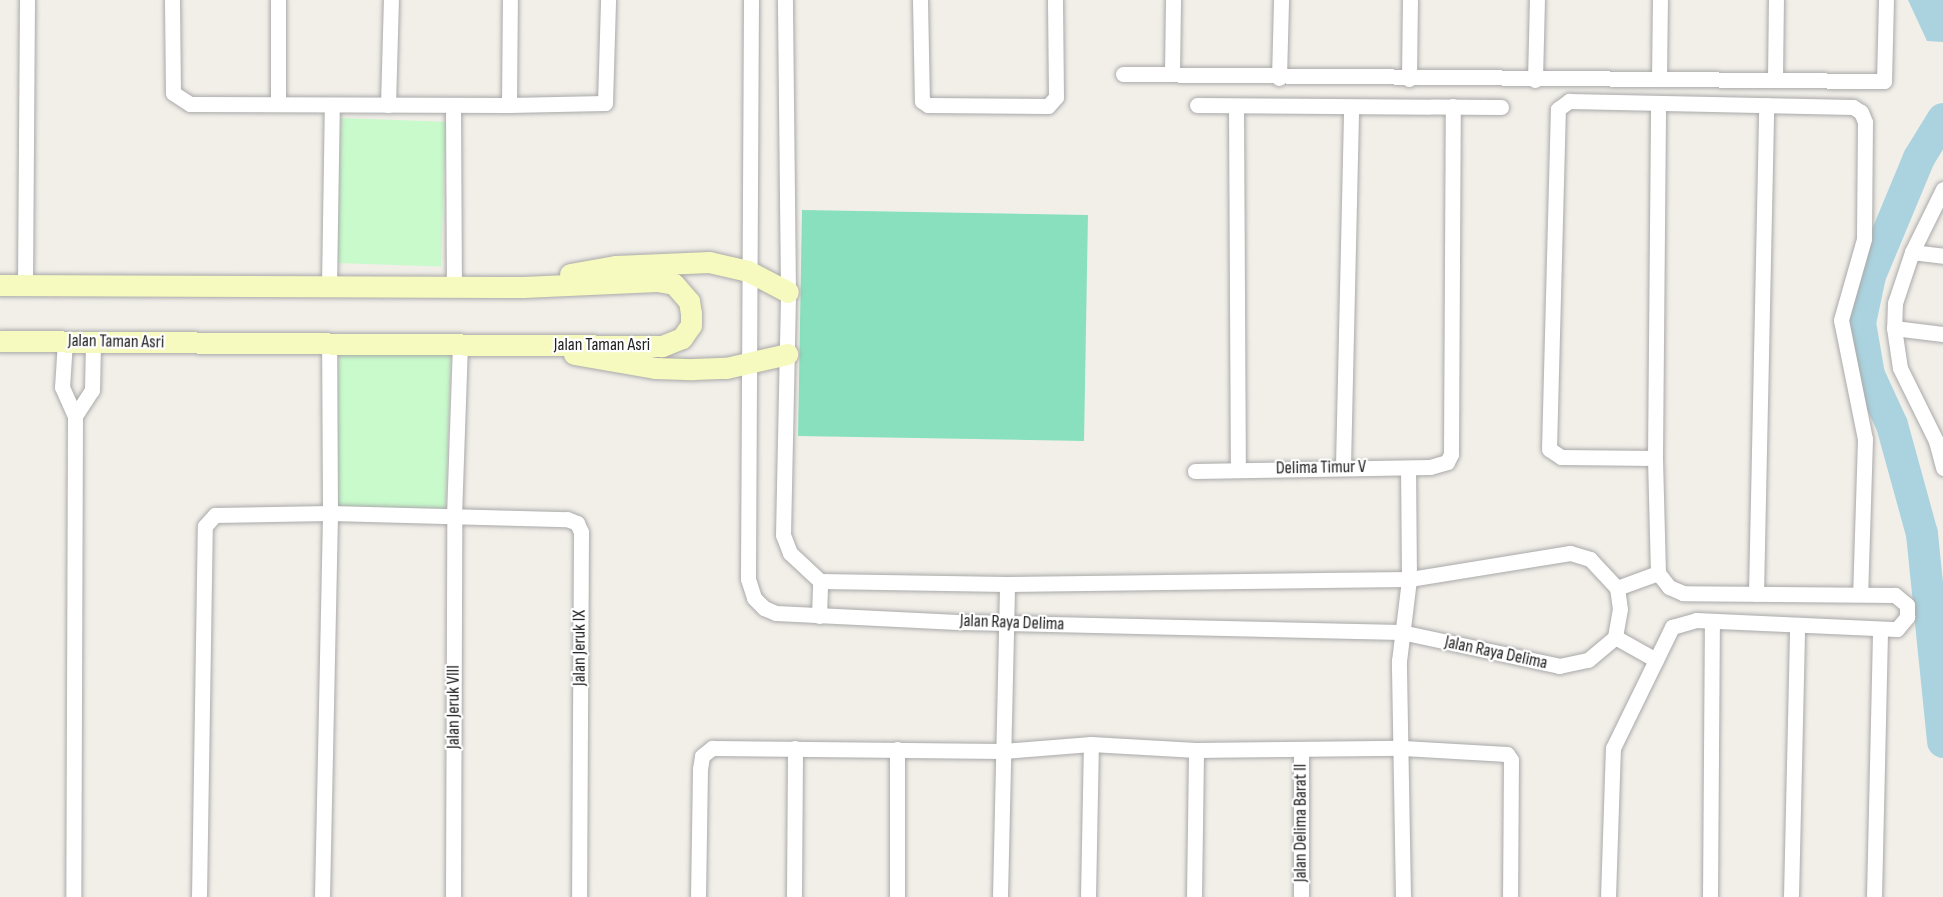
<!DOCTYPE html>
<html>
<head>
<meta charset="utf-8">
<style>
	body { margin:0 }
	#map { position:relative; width:1943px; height:897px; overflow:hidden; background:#f2efe9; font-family:"Sofia Sans Condensed",sans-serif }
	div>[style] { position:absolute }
	.park>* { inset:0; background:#c8facc; transform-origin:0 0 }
	.pitch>* { inset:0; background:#88e0be; transform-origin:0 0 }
	.water>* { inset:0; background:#aad3df }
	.river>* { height:32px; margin:-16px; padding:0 16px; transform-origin:16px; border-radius:16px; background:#aad3df }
	.roads { filter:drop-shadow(0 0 2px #a9a9a9) drop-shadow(0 0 2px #a9a9a9) }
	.street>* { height:15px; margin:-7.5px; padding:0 7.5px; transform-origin:7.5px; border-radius:7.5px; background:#fff }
	.secondary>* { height:21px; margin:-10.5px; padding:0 10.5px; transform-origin:10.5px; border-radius:10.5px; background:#f7fabf }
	span { translate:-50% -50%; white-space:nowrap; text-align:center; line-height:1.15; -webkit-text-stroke:4.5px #fff; paint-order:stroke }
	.street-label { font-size:18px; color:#222 }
</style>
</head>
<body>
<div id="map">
	<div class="park">
		<div style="left:341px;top:118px;width:105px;height:145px;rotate:2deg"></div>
		<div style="left:339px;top:351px;width:112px;height:155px;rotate:2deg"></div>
	</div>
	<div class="pitch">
		<div style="left:802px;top:210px;width:286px;height:226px;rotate:1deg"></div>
	</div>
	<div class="water">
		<div style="clip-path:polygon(1908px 0,1943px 0,1943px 42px,1927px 41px)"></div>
	</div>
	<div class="river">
		<div style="left:1943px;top:119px;width:46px;rotate:121.6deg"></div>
		<div style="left:1919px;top:158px;width:128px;rotate:112.6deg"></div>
		<div style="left:1870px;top:276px;width:48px;rotate:102deg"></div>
		<div style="left:1860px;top:323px;width:53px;rotate:80.2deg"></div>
		<div style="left:1869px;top:375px;width:55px;rotate:65.3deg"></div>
		<div style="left:1892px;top:425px;width:113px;rotate:74.6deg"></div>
		<div style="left:1922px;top:534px;width:209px;rotate:84.2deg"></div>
	</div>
	<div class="roads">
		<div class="street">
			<div style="left:172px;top:0;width:93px;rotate:89.4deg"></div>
			<div style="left:173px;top:93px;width:20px;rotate:33deg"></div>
			<div style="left:190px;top:104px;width:319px;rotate:0.2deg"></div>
			<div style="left:509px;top:105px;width:96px;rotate:-1.2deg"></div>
			<div style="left:605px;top:103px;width:103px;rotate:-88.3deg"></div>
			<div style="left:751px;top:0;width:579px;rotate:90.3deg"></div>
			<div style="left:748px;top:579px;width:20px;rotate:72deg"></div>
			<div style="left:754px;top:598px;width:14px;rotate:45deg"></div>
			<div style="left:764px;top:608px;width:13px;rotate:23deg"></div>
			<div style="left:776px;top:613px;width:187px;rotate:2.8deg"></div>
			<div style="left:963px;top:622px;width:438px;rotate:1.3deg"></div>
			<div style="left:1401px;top:632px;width:162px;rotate:12.1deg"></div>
			<div style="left:1559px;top:666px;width:30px;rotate:-12deg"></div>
			<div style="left:1588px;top:660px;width:35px;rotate:-40deg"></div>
			<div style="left:1615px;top:637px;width:28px;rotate:-80deg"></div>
			<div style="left:1620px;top:609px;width:21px;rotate:-98deg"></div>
			<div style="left:1617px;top:588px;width:40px;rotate:-133deg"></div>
			<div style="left:1590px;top:559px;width:21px;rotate:-163deg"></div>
			<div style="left:1570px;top:553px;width:163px;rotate:170.8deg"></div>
			<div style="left:1409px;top:579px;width:402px;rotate:179.3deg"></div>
			<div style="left:1007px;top:584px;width:187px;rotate:-179.1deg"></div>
			<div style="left:820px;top:581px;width:41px;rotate:-137deg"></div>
			<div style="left:790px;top:553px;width:19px;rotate:-111deg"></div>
			<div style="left:783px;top:535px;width:243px;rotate:-88.8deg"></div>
			<div style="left:788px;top:292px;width:292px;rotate:-90.6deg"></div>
			<div style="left:920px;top:0;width:101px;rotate:88.9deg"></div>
			<div style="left:922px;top:101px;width:7px;rotate:34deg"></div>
			<div style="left:928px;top:105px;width:120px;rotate:0.5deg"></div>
			<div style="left:1048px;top:106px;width:12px;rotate:-48deg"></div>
			<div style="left:1056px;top:97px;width:97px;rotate:-90.6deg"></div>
			<div style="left:1172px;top:73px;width:73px;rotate:-89.2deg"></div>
			<div style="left:1123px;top:74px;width:761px;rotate:0.53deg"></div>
			<div style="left:1884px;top:81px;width:81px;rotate:-88.6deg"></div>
			<div style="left:1279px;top:78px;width:78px;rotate:-88.5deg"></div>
			<div style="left:1775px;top:78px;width:78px;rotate:-89.3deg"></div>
			<div style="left:1409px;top:79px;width:79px;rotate:-89.3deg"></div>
			<div style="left:1659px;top:79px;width:79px;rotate:-89.3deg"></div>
			<div style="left:1535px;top:80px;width:80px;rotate:-88.6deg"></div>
			<div style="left:278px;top:103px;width:103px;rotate:-90deg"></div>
			<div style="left:388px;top:105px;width:105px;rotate:-88.4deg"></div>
			<div style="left:453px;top:105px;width:181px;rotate:89.7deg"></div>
			<div style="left:509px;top:105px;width:105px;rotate:-89.5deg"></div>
			<div style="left:1197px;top:105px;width:304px;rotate:0.4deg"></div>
			<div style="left:1236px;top:106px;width:363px;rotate:89.7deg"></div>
			<div style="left:1943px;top:189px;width:70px;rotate:116.2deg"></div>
			<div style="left:1912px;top:252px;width:54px;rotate:108.4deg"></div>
			<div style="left:1895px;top:303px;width:25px;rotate:92deg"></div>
			<div style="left:1894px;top:328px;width:40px;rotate:81.5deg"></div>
			<div style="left:1900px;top:368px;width:81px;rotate:63.7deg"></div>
			<div style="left:1936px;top:441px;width:28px;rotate:75deg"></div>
			<div style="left:1912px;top:252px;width:31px;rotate:7deg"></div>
			<div style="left:25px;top:285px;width:285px;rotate:-89.6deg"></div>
			<div style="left:329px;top:286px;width:181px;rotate:-89.1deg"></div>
			<div style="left:1894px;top:328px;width:49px;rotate:7deg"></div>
			<div style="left:65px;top:341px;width:46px;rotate:93.7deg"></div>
			<div style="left:62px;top:387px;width:32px;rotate:66deg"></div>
			<div style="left:75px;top:416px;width:481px;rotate:90.2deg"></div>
			<div style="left:75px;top:416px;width:31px;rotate:-57deg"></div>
			<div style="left:92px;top:390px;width:49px;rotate:-88.8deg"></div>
			<div style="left:1655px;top:458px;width:94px;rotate:-179.4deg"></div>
			<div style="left:1561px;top:457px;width:14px;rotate:-146deg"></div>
			<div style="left:1549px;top:449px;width:340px;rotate:-88.5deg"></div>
			<div style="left:1558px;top:109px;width:14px;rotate:-36deg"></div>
			<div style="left:1569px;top:101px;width:284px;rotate:1.2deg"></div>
			<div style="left:1853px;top:107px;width:9px;rotate:32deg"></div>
			<div style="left:1861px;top:112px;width:11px;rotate:68deg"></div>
			<div style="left:1865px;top:122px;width:117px;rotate:90.5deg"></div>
			<div style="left:1864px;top:239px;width:84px;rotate:105.9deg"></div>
			<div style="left:1841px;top:320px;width:121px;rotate:78.6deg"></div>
			<div style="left:1865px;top:439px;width:155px;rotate:91.8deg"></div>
			<div style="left:1343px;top:466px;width:359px;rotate:-88.7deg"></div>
			<div style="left:1195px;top:471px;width:235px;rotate:-1deg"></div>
			<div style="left:1430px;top:467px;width:18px;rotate:-16deg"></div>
			<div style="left:1447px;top:462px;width:9px;rotate:-63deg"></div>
			<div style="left:1451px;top:454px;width:348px;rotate:-89.7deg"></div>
			<div style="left:1617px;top:588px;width:44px;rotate:-20.1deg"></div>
			<div style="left:1756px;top:594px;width:489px;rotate:-88.8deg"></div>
			<div style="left:819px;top:616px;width:35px;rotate:-88deg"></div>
			<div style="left:1615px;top:637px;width:47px;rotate:29.3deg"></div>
			<div style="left:897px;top:749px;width:148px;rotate:90deg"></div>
			<div style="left:199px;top:897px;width:371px;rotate:-89.1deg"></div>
			<div style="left:205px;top:526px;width:15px;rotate:-48deg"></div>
			<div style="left:215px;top:515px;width:115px;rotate:-1deg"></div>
			<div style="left:330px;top:513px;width:237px;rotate:1.5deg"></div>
			<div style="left:567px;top:519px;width:11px;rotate:22deg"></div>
			<div style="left:577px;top:523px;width:10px;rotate:66deg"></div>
			<div style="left:581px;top:532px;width:365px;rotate:90.3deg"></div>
			<div style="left:322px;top:897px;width:384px;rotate:-88.8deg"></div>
			<div style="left:330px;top:513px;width:170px;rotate:-90.3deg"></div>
			<div style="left:453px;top:897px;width:381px;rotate:-89.8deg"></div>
			<div style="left:454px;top:516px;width:171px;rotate:-88deg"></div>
			<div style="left:698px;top:897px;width:128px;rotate:-89.1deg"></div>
			<div style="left:700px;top:769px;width:13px;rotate:-81deg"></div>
			<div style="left:702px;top:756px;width:13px;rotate:-39deg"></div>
			<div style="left:712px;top:748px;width:291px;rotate:0.6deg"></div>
			<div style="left:1003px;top:751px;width:88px;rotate:-4.5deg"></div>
			<div style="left:1091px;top:744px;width:105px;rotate:3.3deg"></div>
			<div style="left:1196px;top:750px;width:207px;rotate:-0.6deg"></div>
			<div style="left:1403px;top:748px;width:104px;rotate:3.3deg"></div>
			<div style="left:1507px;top:754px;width:7px;rotate:56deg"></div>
			<div style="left:1511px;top:760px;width:137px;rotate:90.4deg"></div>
			<div style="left:794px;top:897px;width:149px;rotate:-89.6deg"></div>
			<div style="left:1000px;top:897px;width:313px;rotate:-88.7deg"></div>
			<div style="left:1088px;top:897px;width:153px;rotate:-88.9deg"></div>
			<div style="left:1194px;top:897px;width:147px;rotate:-89.2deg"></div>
			<div style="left:1301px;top:897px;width:148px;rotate:-90deg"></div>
			<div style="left:1403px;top:897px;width:236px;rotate:-91deg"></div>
			<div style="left:1399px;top:661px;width:83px;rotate:-83deg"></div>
			<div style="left:1409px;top:579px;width:111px;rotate:-90.5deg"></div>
			<div style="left:1608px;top:897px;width:149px;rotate:-88.1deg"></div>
			<div style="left:1613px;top:748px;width:135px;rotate:-64deg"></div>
			<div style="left:1672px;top:627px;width:25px;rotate:-16deg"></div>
			<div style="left:1696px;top:620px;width:201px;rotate:2.6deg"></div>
			<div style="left:1897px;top:629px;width:16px;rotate:-50deg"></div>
			<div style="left:1907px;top:617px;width:12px;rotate:-90deg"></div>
			<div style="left:1907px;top:605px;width:16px;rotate:-140deg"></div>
			<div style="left:1895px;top:595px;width:212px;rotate:-179.5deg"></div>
			<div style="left:1683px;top:593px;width:15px;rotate:-157deg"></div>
			<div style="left:1669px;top:587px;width:18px;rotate:-128deg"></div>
			<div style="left:1658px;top:573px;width:115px;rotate:-91.5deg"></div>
			<div style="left:1655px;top:458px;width:355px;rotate:-89.5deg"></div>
			<div style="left:1710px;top:897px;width:276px;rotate:-89.6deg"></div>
			<div style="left:1791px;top:897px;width:272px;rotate:-88.7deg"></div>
			<div style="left:1874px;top:897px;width:268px;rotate:-88.7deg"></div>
		</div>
		<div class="secondary">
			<div style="left:570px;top:274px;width:47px;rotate:-9.9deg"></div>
			<div style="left:616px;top:266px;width:93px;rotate:-2.5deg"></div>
			<div style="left:709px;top:262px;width:40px;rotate:13deg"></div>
			<div style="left:748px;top:271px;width:45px;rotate:27.7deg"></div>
			<div style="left:0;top:285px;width:523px;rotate:0.22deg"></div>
			<div style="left:523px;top:287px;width:134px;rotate:-2.6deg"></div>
			<div style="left:657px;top:281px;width:17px;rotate:10deg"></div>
			<div style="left:674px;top:284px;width:23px;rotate:49deg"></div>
			<div style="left:689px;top:301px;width:12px;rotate:81deg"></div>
			<div style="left:691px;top:313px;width:12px;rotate:90deg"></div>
			<div style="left:691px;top:325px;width:16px;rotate:125deg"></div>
			<div style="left:682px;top:338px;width:22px;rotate:158deg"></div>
			<div style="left:662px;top:346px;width:662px;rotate:-179.57deg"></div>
			<div style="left:574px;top:354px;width:82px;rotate:9.8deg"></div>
			<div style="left:655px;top:368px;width:38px;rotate:2deg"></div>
			<div style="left:693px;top:369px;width:33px;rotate:-2deg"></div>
			<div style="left:726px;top:368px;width:63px;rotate:-12.9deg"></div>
		</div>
	</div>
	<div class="street-label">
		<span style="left:116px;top:342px;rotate:1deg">Jalan Taman Asri</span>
		<span style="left:602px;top:345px">Jalan Taman Asri</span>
		<span style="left:1321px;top:468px;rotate:-1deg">Delima Timur V</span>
		<span style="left:1012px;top:623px;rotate:2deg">Jalan Raya Delima</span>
		<span style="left:580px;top:648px;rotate:-90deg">Jalan Jeruk IX</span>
		<span style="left:1496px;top:653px;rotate:12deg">Jalan Raya Delima</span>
		<span style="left:454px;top:707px;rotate:-90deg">Jalan Jeruk VIII</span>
		<span style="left:1301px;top:823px;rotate:-90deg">Jalan Delima Barat II</span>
	</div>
</div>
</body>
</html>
